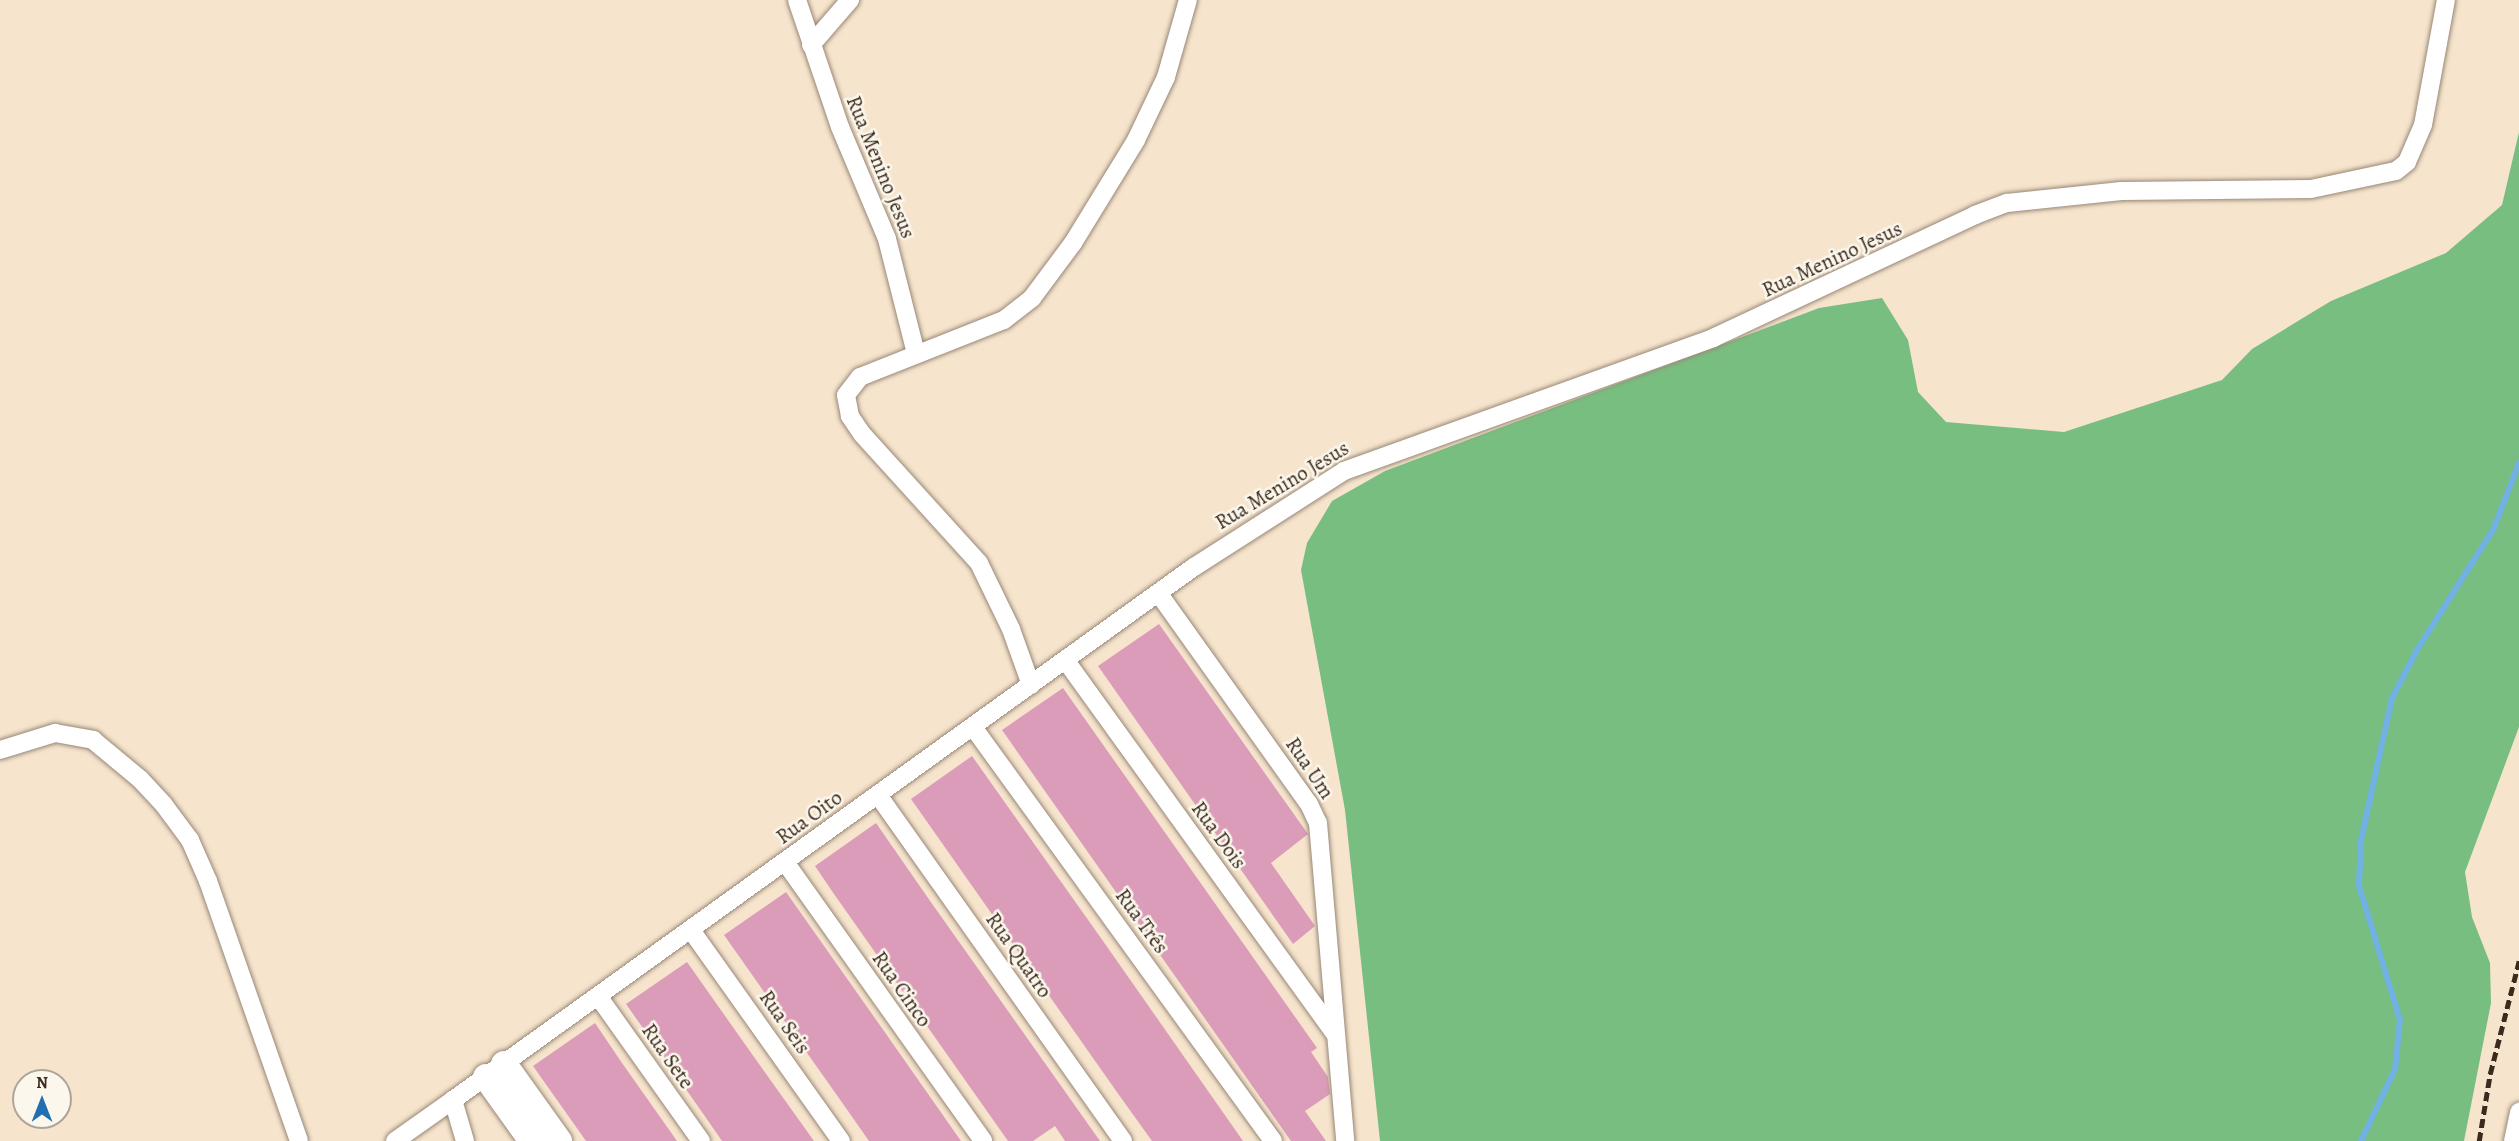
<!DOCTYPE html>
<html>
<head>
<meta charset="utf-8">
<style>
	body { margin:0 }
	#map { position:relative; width:2519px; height:1141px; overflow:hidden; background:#f6e4cd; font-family:Alegreya,serif }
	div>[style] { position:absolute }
	.forest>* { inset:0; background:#79be81 }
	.stream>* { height:6px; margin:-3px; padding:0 3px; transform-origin:3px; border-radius:3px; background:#71b1e4 }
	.building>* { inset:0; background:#db9cb9 }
	.roads { filter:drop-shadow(0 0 2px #988776) drop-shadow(0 0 2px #988776) }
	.street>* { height:18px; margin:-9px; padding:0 9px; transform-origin:9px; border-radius:9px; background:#fff }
	.secondary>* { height:26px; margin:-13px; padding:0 13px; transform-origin:13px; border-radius:13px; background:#fff }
	.rail>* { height:4.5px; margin-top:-2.25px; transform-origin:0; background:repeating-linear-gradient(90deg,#3b2a1e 0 9px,transparent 0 13.5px) }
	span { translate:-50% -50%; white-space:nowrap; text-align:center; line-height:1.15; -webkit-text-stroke:5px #fbf7ec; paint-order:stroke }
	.street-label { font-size:21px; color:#3b2a1e }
	.north { position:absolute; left:12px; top:1069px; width:60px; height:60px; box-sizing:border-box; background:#fbf7ec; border:2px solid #aea59a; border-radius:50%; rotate:0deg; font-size:16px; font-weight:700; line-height:24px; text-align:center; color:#3b2a1e }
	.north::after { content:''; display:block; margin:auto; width:21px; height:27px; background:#1f6fb2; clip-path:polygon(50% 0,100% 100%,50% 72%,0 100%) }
</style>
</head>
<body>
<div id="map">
	<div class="forest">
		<div style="clip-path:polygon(2519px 132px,2519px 727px,2465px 872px,2472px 917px,2490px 963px,2491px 1003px,2464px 1141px,1380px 1141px,1345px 810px,1301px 570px,1307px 543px,1332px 501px,1385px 471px,1819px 308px,1882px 298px,1908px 340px,1918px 392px,1946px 422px,2064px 432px,2222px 380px,2252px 349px,2331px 301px,2446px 253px,2502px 205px)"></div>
	</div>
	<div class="stream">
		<div style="left:2361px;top:1141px;width:80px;rotate:-64.7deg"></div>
		<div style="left:2395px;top:1069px;width:49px;rotate:-84.2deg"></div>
		<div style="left:2400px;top:1020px;width:140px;rotate:-107deg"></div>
		<div style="left:2359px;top:886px;width:46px;rotate:-87.5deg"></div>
		<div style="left:2361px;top:840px;width:145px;rotate:-77.7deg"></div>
		<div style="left:2392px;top:698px;width:54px;rotate:-62.5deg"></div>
		<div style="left:2417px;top:650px;width:142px;rotate:-57.7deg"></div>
		<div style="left:2493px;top:530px;width:72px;rotate:-68.8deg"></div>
	</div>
	<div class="building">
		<div style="clip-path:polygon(1159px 624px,1308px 834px,1271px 863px,1315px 926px,1293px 944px,1098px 666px)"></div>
		<div style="clip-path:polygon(1063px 688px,1317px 1048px,1311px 1052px,1328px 1077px,1330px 1094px,1305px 1111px,1326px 1141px,1291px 1141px,1002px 730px)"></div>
		<div style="clip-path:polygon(972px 756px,1103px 941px,1243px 1141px,1152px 1141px,1119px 1095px,911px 799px)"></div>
		<div style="clip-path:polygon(876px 823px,928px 898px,1100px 1141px,1065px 1141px,1055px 1126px,1033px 1141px,1008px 1141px,834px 894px,815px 866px)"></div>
		<div style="clip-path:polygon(786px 892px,884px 1031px,961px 1141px,869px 1141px,848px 1111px,724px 935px)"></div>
		<div style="clip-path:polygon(687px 962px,759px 1064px,814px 1141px,722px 1141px,704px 1115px,626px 1004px)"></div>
		<div style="clip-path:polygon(595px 1023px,622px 1063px,677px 1141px,586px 1141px,533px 1066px)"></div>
	</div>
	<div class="roads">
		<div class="street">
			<div style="left:797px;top:0;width:134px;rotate:71.3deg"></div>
			<div style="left:840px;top:127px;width:121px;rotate:67.2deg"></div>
			<div style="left:887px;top:239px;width:119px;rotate:75.8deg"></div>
			<div style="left:811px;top:45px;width:60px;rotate:-49.1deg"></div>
			<div style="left:1159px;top:594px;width:258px;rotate:54.5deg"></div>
			<div style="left:1309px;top:804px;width:21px;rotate:65deg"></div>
			<div style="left:1318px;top:823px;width:319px;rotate:85.1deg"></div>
			<div style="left:1066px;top:661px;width:460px;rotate:54.2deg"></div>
			<div style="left:1031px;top:685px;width:59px;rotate:-109.7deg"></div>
			<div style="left:1011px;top:629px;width:73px;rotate:-115.9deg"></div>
			<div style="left:979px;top:563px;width:174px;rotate:-132.2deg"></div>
			<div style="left:862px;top:434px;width:22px;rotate:-124deg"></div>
			<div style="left:850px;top:416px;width:21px;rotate:-101deg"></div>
			<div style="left:846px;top:395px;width:23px;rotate:-52deg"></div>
			<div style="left:860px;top:377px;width:155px;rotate:-21.6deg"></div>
			<div style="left:1004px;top:320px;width:36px;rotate:-38deg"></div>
			<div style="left:1032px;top:298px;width:69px;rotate:-53.3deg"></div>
			<div style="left:1073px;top:243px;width:121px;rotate:-58.5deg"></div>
			<div style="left:1136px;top:140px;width:70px;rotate:-64.5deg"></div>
			<div style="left:1166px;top:77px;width:80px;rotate:-74.1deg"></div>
			<div style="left:973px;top:727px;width:511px;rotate:54.07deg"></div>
			<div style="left:0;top:750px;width:58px;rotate:-17.2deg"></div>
			<div style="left:55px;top:733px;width:39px;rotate:10deg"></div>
			<div style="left:93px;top:740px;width:61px;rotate:39.7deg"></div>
			<div style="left:140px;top:779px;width:35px;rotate:47deg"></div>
			<div style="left:164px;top:805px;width:44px;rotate:53.4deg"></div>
			<div style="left:190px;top:840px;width:45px;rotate:66.3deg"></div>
			<div style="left:208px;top:881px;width:275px;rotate:70.7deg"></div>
			<div style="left:878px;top:795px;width:424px;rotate:54.7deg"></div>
			<div style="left:785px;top:862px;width:342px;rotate:54.6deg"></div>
			<div style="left:691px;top:930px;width:259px;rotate:54.6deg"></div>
			<div style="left:598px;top:996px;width:178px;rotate:54.6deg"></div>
			<div style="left:395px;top:1141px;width:71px;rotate:-35.3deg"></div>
			<div style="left:465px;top:1141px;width:43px;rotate:-106.3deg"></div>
			<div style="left:453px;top:1100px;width:913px;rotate:-35.73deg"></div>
			<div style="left:1194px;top:567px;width:178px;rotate:-32.6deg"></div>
			<div style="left:1344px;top:471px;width:392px;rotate:-19.8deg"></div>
			<div style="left:1713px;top:338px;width:289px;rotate:-25.1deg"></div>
			<div style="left:1975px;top:215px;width:34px;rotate:-21deg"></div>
			<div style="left:2007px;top:203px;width:115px;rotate:-6deg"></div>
			<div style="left:2121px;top:191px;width:190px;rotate:-0.6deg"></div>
			<div style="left:2311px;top:189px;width:87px;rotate:-12deg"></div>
			<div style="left:2396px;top:171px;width:14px;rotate:-39deg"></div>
			<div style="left:2407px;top:162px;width:40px;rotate:-66.6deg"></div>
			<div style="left:2423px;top:125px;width:127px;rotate:-79.6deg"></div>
			<div style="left:2513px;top:1141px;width:30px;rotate:-78deg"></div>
		</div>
		<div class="secondary">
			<div style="left:504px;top:1064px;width:95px;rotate:54.5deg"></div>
			<div style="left:486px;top:1077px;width:79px;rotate:54.3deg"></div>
		</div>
	</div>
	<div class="rail">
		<div style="left:2479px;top:1141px;width:68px;rotate:-80.7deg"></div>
		<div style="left:2490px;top:1074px;width:117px;rotate:-75.6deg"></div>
	</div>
	<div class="street-label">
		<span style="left:881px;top:167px;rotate:68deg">Rua Menino Jesus</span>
		<span style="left:1832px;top:259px;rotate:-25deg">Rua Menino Jesus</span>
		<span style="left:1282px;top:485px;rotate:-31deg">Rua Menino Jesus</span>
		<span style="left:1310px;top:768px;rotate:56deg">Rua Um</span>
		<span style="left:809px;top:817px;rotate:-36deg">Rua Oito</span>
		<span style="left:1219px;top:835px;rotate:54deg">Rua Dois</span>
		<span style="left:1142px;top:921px;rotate:54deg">Rua Três</span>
		<span style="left:1019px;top:955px;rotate:55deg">Rua Quatro</span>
		<span style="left:902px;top:989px;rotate:55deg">Rua Cinco</span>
		<span style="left:785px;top:1022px;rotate:55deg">Rua Seis</span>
		<span style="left:668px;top:1056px;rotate:55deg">Rua Sete</span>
	</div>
	<div class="north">N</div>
</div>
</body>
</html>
